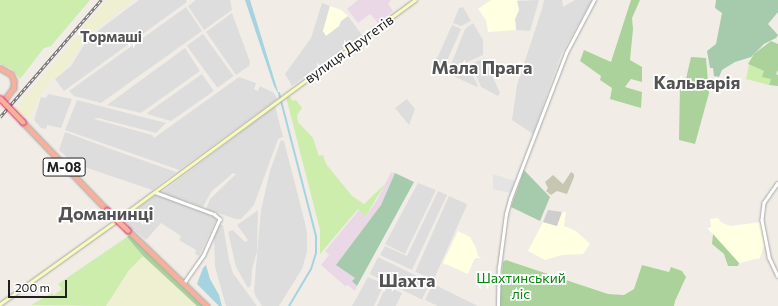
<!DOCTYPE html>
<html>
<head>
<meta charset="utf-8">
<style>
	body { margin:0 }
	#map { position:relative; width:778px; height:306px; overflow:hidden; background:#f1ede6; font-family:Commissioner,sans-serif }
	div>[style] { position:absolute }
	.residential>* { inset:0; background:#dedddd; transform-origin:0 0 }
	.industrial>* { inset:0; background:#ead8e7 }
	.education>* { inset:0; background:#ffffe1 }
	.religious>* { inset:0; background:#cecece }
	.construction>* { inset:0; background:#c6c6b1 }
	.farmland>* { inset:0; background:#eef0d1 }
	.grass>* { inset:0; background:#ccedab }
	.forest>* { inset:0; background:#abd29a }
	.cemetery>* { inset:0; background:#a6cbac }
	.parking>* { inset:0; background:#e4e4e4 }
	.water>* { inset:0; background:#a5d3e0 }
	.canal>* { height:2px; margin:-1px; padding:0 1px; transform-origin:1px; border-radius:1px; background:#a5d3e0 }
	.roads { filter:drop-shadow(0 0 1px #a7a7a7) drop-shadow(0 0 1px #a7a7a7) }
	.tertiary>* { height:2.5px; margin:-1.25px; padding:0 1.25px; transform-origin:1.25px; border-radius:1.25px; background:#fff }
	.secondary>* { height:3px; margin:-1.5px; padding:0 1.5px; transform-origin:1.5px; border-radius:1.5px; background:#f9fcb9 }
	.trunk>* { height:4.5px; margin:-2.25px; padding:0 2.25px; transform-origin:2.25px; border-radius:2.25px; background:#f5b09e }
	.rail>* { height:2.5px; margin-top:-1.25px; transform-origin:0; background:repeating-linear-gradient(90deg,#fff 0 3px,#6e6e6e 0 6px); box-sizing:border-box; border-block:1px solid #6e6e6e }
	.bridges { filter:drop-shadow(0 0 1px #e22065) drop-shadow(0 0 1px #e22065) }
	.trunk-bridge>* { height:4.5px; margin:-2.25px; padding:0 2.25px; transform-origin:2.25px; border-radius:2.25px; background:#f5b09e }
	span { translate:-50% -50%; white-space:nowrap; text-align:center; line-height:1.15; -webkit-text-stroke:3.5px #fff; paint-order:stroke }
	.shield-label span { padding:1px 3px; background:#fff; border:1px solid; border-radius:3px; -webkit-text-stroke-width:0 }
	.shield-label { font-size:13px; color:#202020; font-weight:700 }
	.street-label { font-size:14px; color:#202020 }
	.park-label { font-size:14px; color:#078510 }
	.neighbourhood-label { font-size:15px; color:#535353; font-weight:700 }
	.district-label { font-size:18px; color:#535353; font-weight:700 }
	.scale { position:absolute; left:8px; top:280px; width:59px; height:18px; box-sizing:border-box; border:2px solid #202020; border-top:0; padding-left:5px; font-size:12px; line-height:14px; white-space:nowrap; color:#202020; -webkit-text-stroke:3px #fff; paint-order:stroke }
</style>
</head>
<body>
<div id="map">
	<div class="residential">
		<div style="clip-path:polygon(139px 0,186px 0,187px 2px,64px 91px,55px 79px,71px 66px,85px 43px,100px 29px)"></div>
		<div style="clip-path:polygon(196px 0,230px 0,232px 10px,204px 30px,188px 6px)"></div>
		<div style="clip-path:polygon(539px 0,530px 31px,516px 30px,515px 19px,519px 10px,517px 1px)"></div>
		<div style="clip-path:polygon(544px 0,562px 0,563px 7px,575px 0,592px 0,561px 55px,533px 134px,512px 120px,517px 85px,542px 9px)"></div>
		<div style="clip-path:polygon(322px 3px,330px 6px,323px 31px,326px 35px,339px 26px,341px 21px,348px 16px,362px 35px,292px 86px,285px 74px,311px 38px)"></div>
		<div style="clip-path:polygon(186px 7px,202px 31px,101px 103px,74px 96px,69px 91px)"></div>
		<div style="clip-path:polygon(463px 7px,471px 21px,461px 26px,453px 23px,459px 8px)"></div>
		<div style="clip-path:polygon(232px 13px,250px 62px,249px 66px,236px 75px,206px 32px)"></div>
		<div style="clip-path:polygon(473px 23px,483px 40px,483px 55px,450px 70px,450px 67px,465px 29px)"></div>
		<div style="left:452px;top:25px;width:10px;height:46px;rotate:24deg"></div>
		<div style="left:203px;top:34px;width:52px;height:20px;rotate:54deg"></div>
		<div style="clip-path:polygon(185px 48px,200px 71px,141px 113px,107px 105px)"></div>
		<div style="clip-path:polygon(484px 58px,500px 93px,498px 96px,481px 87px,471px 64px)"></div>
		<div style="clip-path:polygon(468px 65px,478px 86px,477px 87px,449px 74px)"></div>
		<div style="clip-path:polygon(202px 74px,214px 91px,171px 121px,147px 114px,147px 113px)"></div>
		<div style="clip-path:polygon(239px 77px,256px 83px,254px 89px,258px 91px,260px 86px,274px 93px,277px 99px,179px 170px,65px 130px,77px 100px,166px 123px,156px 133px,98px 118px,94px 119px,152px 135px,154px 138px)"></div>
		<div style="clip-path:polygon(48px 94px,72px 99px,61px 128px,47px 125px,46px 129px,41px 128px,34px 120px,41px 97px,46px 98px)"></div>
		<div style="clip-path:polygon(407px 99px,415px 109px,409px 125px,395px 108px)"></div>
		<div style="clip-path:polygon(275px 106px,283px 137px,278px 139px,254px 205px,241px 219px,236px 219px,206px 209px,210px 199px,236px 174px,233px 173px,211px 192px,203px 207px,161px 193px)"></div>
		<div style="clip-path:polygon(65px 132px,108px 148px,176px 172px,152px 190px,73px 163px,59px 150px)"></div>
		<div style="clip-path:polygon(281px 140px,284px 141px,305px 223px,307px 233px,307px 252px,302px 269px,279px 306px,262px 306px,255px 295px,254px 290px,261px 210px,270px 171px)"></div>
		<div style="clip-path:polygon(418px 183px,436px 190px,405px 254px,385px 244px)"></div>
		<div style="clip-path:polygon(438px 191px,447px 195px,412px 270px,380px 255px,385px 246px,407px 256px)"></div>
		<div style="clip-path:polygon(156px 195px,217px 218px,199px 256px,195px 254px,196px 250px,179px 240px,181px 236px,161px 223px,146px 240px,122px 220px)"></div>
		<div style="left:449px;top:196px;width:20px;height:83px;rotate:24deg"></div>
		<div style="clip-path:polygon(258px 210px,257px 252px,252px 269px,251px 285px,248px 288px,236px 267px,228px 232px,233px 230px,245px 242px,248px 240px,237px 225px)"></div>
		<div style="clip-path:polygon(220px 225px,223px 225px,229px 260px,233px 273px,257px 306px,226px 306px,215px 267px,214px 236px)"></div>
		<div style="left:378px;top:257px;width:58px;height:19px;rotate:26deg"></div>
		<div style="clip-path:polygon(368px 277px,384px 284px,374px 306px,352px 306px)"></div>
		<div style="clip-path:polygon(433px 284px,478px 306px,438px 306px,425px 300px)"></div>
		<div style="clip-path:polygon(386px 286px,402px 293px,396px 306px,377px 306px)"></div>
	</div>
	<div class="industrial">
		<div style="clip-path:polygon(358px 0,390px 0,391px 1px,388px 4px,393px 11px,378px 23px,370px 14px,358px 23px,347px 9px)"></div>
		<div style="clip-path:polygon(391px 172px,395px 173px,381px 205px,337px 264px,355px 278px,352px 281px,357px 286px,355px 291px,348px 285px,345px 286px,321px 265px,329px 255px,325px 251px,359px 210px,365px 217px,377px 200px)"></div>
	</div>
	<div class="education">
		<div style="clip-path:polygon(491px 0,519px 0,517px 1px,519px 10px,515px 19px,516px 30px,488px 32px,486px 20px,478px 9px)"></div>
		<div style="clip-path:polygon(330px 6px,341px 10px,348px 16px,341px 21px,339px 26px,326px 36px,323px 31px)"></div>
		<div style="clip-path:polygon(562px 212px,566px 212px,564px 226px,576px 231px,590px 244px,583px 254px,562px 255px,545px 260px,528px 251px,543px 222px,557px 226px)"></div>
		<div style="clip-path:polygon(718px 218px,721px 222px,730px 226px,761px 222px,764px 246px,760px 258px,739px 263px,707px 228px,711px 227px,710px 219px)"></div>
		<div style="clip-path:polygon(458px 231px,470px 237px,476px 248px,478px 256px,481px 258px,476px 258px,474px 260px,468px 274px,443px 263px)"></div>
	</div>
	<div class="religious">
		<div style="clip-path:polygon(548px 210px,562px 212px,557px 226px,543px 222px)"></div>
	</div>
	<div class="construction">
		<div style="clip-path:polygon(571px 172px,574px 174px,574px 177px,567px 194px,557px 191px,551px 195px,546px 191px,548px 188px,545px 182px,553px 175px,563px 184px)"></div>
	</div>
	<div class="farmland">
		<div style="clip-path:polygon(107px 0,134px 0,86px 37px,67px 68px,51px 81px,40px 95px,31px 117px,21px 116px,15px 109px)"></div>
		<div style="clip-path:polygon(143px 256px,197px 306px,106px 306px,129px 270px)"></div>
	</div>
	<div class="grass">
		<div style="clip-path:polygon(0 0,90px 0,51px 46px,44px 48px,20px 79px,12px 69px,0 64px)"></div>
		<div style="clip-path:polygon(749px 65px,764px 71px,771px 79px,769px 85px,746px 79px)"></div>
		<div style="clip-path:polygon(289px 96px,293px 101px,296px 100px,302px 108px,297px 115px,298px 122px,313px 138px,319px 156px,323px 155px,326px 164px,352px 196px,364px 204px,385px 184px,365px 217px,358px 209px,320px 254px,320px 230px,286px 97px)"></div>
		<div style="clip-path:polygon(127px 237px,143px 256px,129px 270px,106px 306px,31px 305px,52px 293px,54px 295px,62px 289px,58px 284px)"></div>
	</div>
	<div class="forest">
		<div style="clip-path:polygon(631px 0,640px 0,632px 18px,633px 29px,630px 60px,642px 67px,642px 82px,631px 79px,625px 87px,642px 92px,641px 108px,610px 99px,612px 88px,600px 80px,601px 76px,580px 61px,584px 50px,611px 62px)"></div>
		<div style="clip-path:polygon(771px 41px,778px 44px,778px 70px,776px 74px,778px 75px,778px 86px,769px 85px,771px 79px,762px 77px,764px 71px,748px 64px,754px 54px)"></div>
		<div style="clip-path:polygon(691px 57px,706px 58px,709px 93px,695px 144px,679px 140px,680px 84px,686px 79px)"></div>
		<div style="clip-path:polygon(713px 234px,739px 263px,738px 266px,728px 266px,724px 254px,712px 244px)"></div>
		<div style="clip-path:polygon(130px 235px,161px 266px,203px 306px,197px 306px,143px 256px,127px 237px)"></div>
		<div style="clip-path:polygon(506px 260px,608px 294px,624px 295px,634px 289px,642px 265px,669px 272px,671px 267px,682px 271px,686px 277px,675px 301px,674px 306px,499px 306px,503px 262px)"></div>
	</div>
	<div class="cemetery">
		<div style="clip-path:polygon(716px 0,778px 0,778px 12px,768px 24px,778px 35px,776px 38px,764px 44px,751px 57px,735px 62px,722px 70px,719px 77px,714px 76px,713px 68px,710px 68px,707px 51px,716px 44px,722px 13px,715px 8px)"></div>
		<div style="clip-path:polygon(524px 170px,550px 197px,540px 221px,511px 207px)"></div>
		<div style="clip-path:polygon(395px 173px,414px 182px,357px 286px,352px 281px,355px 278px,336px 265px,381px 205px)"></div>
	</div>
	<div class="parking">
		<div style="clip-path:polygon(493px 174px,515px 181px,510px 193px,493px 189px)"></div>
	</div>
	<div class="water">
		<div style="clip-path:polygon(245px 0,250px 0,279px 95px,274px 86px)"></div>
		<div style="clip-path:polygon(206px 265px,210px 279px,219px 295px,222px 306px,219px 306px,197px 284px,203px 268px)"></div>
	</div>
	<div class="canal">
		<div style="left:279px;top:93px;width:148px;rotate:75.5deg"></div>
		<div style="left:316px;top:236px;width:17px;rotate:90deg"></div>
		<div style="left:316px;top:253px;width:17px;rotate:107deg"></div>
		<div style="left:311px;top:269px;width:43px;rotate:120.7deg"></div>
	</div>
	<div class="roads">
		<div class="tertiary">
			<div style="left:778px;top:183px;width:24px;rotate:125deg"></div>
			<div style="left:764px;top:203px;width:17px;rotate:97deg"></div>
			<div style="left:762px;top:220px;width:38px;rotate:79deg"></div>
			<div style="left:769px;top:257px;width:21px;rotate:65deg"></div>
			<div style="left:155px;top:192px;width:63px;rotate:20.4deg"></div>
			<div style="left:214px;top:214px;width:8px;rotate:40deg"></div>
			<div style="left:220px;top:219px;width:39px;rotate:114deg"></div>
			<div style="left:204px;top:255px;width:35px;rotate:125deg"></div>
			<div style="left:498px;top:306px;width:39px;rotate:-89deg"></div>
			<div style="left:499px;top:267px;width:53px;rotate:-82.5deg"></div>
			<div style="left:506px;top:214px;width:16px;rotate:-75deg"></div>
			<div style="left:510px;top:199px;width:156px;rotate:-69deg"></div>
			<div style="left:566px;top:53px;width:60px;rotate:-62.2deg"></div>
		</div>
		<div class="secondary">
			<div style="left:119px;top:218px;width:368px;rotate:-36.4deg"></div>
			<div style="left:0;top:304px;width:143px;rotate:-35.6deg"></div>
		</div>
		<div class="trunk">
			<div style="left:0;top:68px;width:13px;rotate:29deg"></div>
			<div style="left:11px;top:74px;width:7px;rotate:63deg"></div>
			<div style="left:14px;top:80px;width:8px;rotate:90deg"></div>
			<div style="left:14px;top:88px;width:15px;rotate:127deg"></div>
			<div style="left:23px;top:122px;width:122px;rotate:46.3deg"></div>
			<div style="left:128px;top:230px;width:110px;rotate:43.9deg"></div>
		</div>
	</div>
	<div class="rail">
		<div style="left:0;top:117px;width:155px;rotate:-49.2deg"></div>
	</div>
	<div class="bridges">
		<div class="trunk-bridge">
			<div style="left:0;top:98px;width:33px;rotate:46deg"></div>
			<div style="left:107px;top:210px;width:29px;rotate:44deg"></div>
		</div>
	</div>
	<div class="shield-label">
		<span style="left:64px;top:167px">М-08</span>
	</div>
	<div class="street-label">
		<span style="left:349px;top:49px;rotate:-36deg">вулиця Другетів</span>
	</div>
	<div class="park-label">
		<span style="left:521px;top:286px">Шахтинський<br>ліс</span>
	</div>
	<div class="neighbourhood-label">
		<span style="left:111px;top:37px">Тормаші</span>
	</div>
	<div class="district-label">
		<span style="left:482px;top:67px">Мала Прага</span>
		<span style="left:697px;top:82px">Кальварія</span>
		<span style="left:106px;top:213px">Доманинці</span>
		<span style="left:407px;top:280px">Шахта</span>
	</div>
	<div class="scale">200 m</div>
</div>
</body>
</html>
